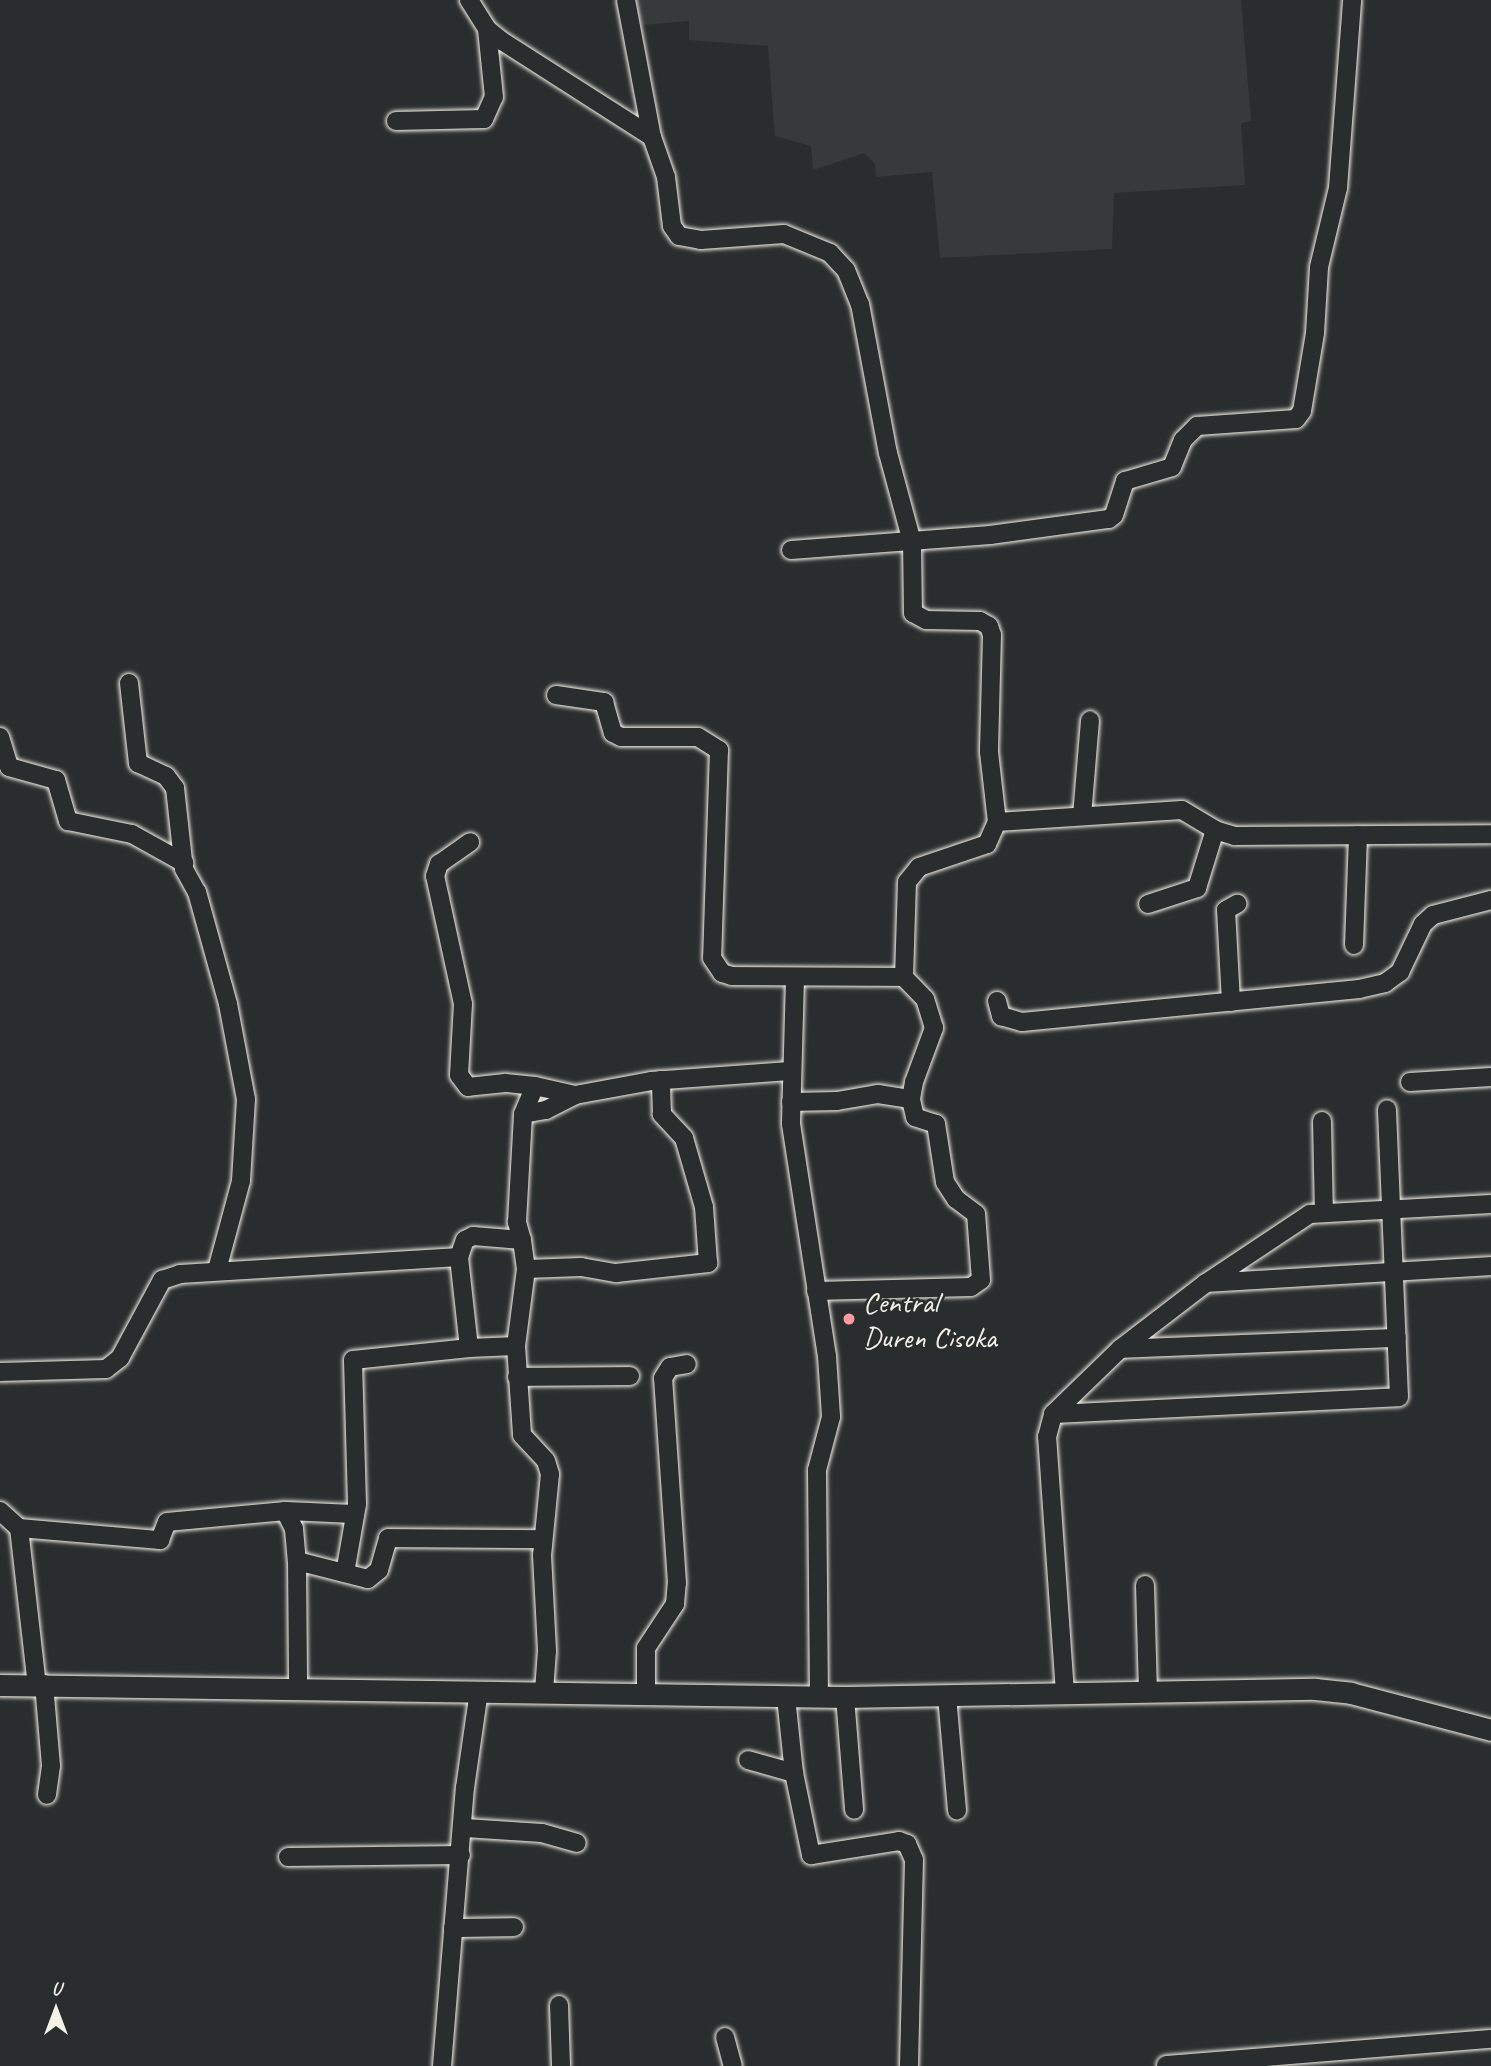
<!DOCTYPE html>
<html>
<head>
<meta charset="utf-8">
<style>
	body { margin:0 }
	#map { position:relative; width:1491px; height:2066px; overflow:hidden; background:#2a2d2e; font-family:Caveat,sans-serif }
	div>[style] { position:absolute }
	.built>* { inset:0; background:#373a3a }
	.roads { filter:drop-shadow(0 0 2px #f4f1e8) drop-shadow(0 0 2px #f4f1e8) }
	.minor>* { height:18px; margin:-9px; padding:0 9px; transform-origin:9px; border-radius:9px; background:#2a2d2e }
	.tertiary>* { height:21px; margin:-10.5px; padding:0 10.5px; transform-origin:10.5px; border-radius:10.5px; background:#2a2d2e }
	.dots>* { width:19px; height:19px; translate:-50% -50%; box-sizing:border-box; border:4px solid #2a2d2e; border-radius:50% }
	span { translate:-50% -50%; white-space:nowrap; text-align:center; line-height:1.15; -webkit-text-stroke:5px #2a2d2e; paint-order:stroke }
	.poi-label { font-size:30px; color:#f4f1e8 }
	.left { translate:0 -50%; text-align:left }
	.north { position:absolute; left:21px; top:1975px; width:70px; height:70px; -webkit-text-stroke:5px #2a2d2e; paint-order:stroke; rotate:0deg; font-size:19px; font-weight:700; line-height:28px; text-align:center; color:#f4f1e8 }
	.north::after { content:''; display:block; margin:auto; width:24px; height:32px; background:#f4f1e8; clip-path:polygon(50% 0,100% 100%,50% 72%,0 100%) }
</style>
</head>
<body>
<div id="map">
	<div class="built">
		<div style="clip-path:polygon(634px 0,1241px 0,1251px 121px,1241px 123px,1245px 185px,1114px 193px,1112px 249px,940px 258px,932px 172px,876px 177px,875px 164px,864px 153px,813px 170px,811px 146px,775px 136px,768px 46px,689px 40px,689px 21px,642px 25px)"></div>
	</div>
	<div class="roads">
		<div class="minor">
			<div style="left:469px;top:0;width:34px;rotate:58deg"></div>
			<div style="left:487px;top:29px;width:19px;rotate:39deg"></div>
			<div style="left:502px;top:41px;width:178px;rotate:32.6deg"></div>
			<div style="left:626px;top:0;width:139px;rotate:79.3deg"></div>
			<div style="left:652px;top:137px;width:42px;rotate:70.7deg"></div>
			<div style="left:666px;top:177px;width:49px;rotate:83deg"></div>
			<div style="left:672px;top:226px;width:12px;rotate:55deg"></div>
			<div style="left:679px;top:236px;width:22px;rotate:10deg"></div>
			<div style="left:701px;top:240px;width:83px;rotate:-4.1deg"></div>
			<div style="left:784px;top:234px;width:50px;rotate:22.4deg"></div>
			<div style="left:830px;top:253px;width:23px;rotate:47deg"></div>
			<div style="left:846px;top:270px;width:37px;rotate:68deg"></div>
			<div style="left:860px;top:304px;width:152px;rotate:79.4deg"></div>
			<div style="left:888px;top:453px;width:92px;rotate:74.9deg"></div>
			<div style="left:912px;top:542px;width:71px;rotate:89.2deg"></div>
			<div style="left:913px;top:613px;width:15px;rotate:28deg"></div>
			<div style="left:926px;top:620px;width:54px;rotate:1.1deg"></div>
			<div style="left:980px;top:621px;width:10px;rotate:29deg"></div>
			<div style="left:989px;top:626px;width:9px;rotate:72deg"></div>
			<div style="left:992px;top:635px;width:117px;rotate:91.5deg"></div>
			<div style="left:989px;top:752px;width:70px;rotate:83.5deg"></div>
			<div style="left:997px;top:822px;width:185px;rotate:-3.7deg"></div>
			<div style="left:1182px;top:810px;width:39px;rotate:31deg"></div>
			<div style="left:1215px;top:830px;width:21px;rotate:17deg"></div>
			<div style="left:1235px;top:836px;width:256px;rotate:-0.4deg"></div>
			<div style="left:396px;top:121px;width:88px;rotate:-1.3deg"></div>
			<div style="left:484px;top:119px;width:24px;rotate:-66deg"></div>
			<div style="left:494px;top:97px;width:68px;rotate:-95.9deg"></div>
			<div style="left:791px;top:550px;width:200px;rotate:-4.3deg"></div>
			<div style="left:990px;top:535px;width:120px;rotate:-7.7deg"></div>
			<div style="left:1109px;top:519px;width:6px;rotate:-39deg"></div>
			<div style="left:1114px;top:515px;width:36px;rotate:-72deg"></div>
			<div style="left:1125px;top:481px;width:49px;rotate:-16.6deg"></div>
			<div style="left:1172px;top:467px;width:29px;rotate:-68deg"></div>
			<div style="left:1183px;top:440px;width:20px;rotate:-45deg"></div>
			<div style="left:1197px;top:426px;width:99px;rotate:-4deg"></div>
			<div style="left:1296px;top:419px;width:10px;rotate:-53deg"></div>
			<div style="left:1302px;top:411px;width:79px;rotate:-80.5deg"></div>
			<div style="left:1315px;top:333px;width:66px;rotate:-86.5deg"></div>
			<div style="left:1319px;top:267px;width:81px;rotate:-76.5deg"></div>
			<div style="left:1338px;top:188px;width:189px;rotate:-85.7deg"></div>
			<div style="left:129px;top:683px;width:81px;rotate:83.6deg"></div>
			<div style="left:138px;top:763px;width:31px;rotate:25deg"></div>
			<div style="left:166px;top:776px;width:15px;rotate:53deg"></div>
			<div style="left:175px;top:788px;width:81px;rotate:83.7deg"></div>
			<div style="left:184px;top:869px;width:26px;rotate:61deg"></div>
			<div style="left:197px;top:892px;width:116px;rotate:74.5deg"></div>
			<div style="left:228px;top:1004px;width:97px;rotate:79.3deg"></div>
			<div style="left:246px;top:1099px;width:82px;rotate:93.5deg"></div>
			<div style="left:241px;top:1181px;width:92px;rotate:105.1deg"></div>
			<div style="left:556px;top:695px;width:49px;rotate:8.3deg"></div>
			<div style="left:604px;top:702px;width:32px;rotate:74deg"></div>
			<div style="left:613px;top:733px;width:9px;rotate:27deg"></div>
			<div style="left:621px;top:737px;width:77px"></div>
			<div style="left:698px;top:737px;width:25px;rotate:32deg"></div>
			<div style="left:719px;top:750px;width:208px;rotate:91.9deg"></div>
			<div style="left:712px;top:958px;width:18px;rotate:56deg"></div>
			<div style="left:722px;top:973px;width:10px;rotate:17deg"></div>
			<div style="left:732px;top:976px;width:172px;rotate:0.3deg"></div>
			<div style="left:904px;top:977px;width:95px;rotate:-88.2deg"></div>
			<div style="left:907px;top:882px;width:19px;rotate:-51deg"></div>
			<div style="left:919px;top:867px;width:72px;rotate:-18.7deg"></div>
			<div style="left:987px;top:844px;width:24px;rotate:-66deg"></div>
			<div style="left:0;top:737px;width:31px;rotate:73deg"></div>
			<div style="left:9px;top:767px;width:49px;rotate:15.5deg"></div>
			<div style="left:56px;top:780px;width:43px;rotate:73.7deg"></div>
			<div style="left:68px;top:821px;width:65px;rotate:11.5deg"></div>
			<div style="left:132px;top:834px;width:60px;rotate:29.1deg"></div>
			<div style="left:1082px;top:816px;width:96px;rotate:-85.2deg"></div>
			<div style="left:1148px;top:904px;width:52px;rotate:-18.1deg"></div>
			<div style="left:1197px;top:888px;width:61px;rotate:-72.8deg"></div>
			<div style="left:1354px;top:945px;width:110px;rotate:-87.9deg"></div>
			<div style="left:795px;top:979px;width:145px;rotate:91.6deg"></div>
			<div style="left:791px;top:1124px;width:235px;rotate:81.2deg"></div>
			<div style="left:827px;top:1356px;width:61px;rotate:86.2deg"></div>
			<div style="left:831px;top:1417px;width:55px;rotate:104.8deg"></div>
			<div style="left:817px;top:1470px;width:227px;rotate:89.5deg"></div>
			<div style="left:997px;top:1001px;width:16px;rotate:75deg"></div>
			<div style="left:1001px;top:1016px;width:22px;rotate:16deg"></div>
			<div style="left:1022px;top:1022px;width:339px;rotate:-5.6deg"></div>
			<div style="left:1359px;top:989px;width:27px;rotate:-13deg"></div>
			<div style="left:1385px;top:983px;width:19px;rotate:-36deg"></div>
			<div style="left:1400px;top:972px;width:53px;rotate:-64.4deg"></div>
			<div style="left:1423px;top:924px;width:13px;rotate:-42deg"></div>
			<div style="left:1433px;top:915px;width:60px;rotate:-14.5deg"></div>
			<div style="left:1231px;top:1002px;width:92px;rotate:-93.1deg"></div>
			<div style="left:1226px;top:910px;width:13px;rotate:-29deg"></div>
			<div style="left:1410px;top:1082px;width:81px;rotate:-3.5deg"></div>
			<div style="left:535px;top:1086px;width:41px;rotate:12.7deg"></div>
			<div style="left:575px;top:1095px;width:77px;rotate:-10.4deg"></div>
			<div style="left:651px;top:1081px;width:139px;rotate:-4.1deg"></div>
			<div style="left:791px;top:1102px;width:46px;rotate:-1.2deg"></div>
			<div style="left:837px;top:1101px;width:42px;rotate:-9.7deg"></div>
			<div style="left:878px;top:1094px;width:33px;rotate:9deg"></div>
			<div style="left:523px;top:1114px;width:23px;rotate:-10deg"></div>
			<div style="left:546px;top:1110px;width:33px;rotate:-27deg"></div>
			<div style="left:1322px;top:1121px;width:92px;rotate:88.8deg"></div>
			<div style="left:526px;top:1269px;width:55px;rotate:-2.1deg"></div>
			<div style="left:581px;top:1267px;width:36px;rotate:10deg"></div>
			<div style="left:616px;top:1273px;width:93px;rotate:-6.2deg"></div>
			<div style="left:708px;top:1263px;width:56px;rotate:-94.1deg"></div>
			<div style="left:704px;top:1207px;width:72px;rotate:-106.2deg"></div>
			<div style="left:684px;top:1138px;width:33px;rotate:-133deg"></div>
			<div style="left:662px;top:1114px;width:34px;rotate:-92deg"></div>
			<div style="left:1206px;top:1283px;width:286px;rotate:-3.4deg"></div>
			<div style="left:816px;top:1291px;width:155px;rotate:-1.5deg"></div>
			<div style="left:971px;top:1287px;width:12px;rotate:-35deg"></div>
			<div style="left:981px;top:1280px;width:66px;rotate:-94.3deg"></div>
			<div style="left:976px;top:1214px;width:25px;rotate:-143deg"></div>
			<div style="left:956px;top:1199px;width:20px;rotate:-123deg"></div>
			<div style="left:945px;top:1182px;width:59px;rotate:-98.8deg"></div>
			<div style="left:936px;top:1124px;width:22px;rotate:-162deg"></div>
			<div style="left:915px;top:1117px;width:18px;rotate:-103deg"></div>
			<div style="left:911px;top:1099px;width:17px;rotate:-80deg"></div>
			<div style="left:914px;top:1082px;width:58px;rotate:-69.7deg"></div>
			<div style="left:934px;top:1028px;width:30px;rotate:-107deg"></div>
			<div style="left:925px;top:999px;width:30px;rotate:-134deg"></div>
			<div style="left:516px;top:1346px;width:89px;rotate:86.1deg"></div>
			<div style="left:522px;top:1435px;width:35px;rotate:47deg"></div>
			<div style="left:546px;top:1461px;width:14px;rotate:73deg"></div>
			<div style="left:550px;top:1474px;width:81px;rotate:95.6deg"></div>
			<div style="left:542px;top:1555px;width:96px;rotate:87deg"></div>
			<div style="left:547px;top:1651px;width:40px;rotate:94.3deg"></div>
			<div style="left:469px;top:1348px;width:47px;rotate:-2.4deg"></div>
			<div style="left:516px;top:1346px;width:78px;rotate:-82.6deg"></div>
			<div style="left:526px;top:1269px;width:29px;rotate:-98deg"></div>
			<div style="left:1120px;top:1349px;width:277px;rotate:-2.3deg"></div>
			<div style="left:0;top:1372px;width:106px;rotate:-1.6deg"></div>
			<div style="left:106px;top:1369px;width:18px;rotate:-38deg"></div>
			<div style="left:120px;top:1358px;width:89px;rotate:-61.7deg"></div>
			<div style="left:162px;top:1280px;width:19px;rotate:-18deg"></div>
			<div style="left:180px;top:1274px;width:280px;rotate:-3.5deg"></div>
			<div style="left:459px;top:1257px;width:18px;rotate:-71deg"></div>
			<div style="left:465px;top:1240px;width:9px;rotate:-27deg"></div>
			<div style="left:473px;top:1236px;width:49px;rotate:4.7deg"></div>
			<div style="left:522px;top:1240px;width:19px;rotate:-106deg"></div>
			<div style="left:517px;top:1222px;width:108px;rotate:-86.8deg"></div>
			<div style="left:523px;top:1114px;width:30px;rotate:-67deg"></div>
			<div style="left:535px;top:1086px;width:30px;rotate:-174deg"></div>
			<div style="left:505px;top:1083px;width:37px;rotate:174deg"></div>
			<div style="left:468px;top:1087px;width:15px;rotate:-127deg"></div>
			<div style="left:459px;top:1075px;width:71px;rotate:-86.8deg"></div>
			<div style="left:463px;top:1004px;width:131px;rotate:-102.3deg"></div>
			<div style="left:435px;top:876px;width:13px;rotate:-72deg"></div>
			<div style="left:439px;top:864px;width:38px;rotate:-35deg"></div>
			<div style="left:517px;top:1377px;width:113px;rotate:-0.5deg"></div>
			<div style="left:1053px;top:1414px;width:346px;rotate:-2.8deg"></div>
			<div style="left:1399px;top:1397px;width:288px;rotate:-92.4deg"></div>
			<div style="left:0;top:1511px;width:25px;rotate:42deg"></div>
			<div style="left:19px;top:1528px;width:158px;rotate:83.5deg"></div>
			<div style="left:285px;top:1511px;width:70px;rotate:2.5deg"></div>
			<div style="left:19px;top:1528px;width:142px;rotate:4.9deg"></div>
			<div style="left:160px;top:1540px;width:19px;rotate:-69deg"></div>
			<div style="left:167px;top:1522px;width:119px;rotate:-5.3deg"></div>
			<div style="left:285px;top:1511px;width:20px;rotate:63deg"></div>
			<div style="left:294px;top:1529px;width:32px;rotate:85deg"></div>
			<div style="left:297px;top:1561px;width:126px;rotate:89.5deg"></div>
			<div style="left:297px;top:1561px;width:73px;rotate:14.2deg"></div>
			<div style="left:368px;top:1579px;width:14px;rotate:-39deg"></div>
			<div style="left:379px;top:1570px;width:33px;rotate:-74deg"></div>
			<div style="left:388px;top:1538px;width:155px;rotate:0.4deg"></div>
			<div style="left:345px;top:1573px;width:70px;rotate:-80.1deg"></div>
			<div style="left:357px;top:1504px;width:144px;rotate:-91.6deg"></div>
			<div style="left:353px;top:1360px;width:117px;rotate:-5.9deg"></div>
			<div style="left:469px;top:1348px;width:92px;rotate:-96.3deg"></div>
			<div style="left:1145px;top:1585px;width:106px;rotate:88.4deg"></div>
			<div style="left:44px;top:1684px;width:82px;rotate:85.1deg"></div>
			<div style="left:51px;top:1766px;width:29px;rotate:98deg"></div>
			<div style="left:646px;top:1691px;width:43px;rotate:-90deg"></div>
			<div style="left:646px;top:1648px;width:53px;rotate:-56.6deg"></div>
			<div style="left:675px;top:1604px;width:21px;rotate:-85deg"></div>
			<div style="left:677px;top:1583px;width:205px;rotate:-93.9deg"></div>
			<div style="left:663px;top:1378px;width:13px;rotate:-58deg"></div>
			<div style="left:670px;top:1367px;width:17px;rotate:-10deg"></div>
			<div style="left:1065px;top:1693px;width:257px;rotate:-94deg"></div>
			<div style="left:1047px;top:1437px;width:24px;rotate:-75deg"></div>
			<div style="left:1053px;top:1414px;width:93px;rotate:-44.1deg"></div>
			<div style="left:1120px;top:1349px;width:108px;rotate:-37.5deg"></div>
			<div style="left:1206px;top:1283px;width:125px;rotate:-33.6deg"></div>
			<div style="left:1310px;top:1214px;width:181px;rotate:-3.2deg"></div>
			<div style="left:947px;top:1696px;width:115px;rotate:85deg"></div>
			<div style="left:786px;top:1697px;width:76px;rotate:84deg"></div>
			<div style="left:794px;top:1773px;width:84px;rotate:78.3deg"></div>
			<div style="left:811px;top:1855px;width:89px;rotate:-9deg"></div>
			<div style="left:899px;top:1841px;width:9px;rotate:21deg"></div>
			<div style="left:907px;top:1844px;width:17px;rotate:66deg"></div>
			<div style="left:914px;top:1860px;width:206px;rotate:91.4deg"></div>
			<div style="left:845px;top:1697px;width:113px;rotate:85.4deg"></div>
			<div style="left:748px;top:1760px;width:48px;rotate:15.8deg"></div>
			<div style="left:465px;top:1828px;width:77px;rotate:3.7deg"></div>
			<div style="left:542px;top:1833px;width:36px;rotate:16deg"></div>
			<div style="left:288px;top:1857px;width:173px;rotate:-0.7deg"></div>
			<div style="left:453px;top:1928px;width:61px;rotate:-0.9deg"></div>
			<div style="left:559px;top:2005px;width:61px;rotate:88.1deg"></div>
			<div style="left:725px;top:2037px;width:30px;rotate:75deg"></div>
			<div style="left:1166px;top:2065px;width:326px;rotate:-4.6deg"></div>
			<div style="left:442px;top:2066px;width:279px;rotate:-85.3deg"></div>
			<div style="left:465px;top:1788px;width:98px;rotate:-81.8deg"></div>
		</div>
		<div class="tertiary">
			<div style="left:0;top:1685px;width:845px;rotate:0.81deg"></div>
			<div style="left:845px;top:1697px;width:470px;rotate:-1deg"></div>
			<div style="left:1315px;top:1689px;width:36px;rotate:6deg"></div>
			<div style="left:1351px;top:1693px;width:145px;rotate:14.8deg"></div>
		</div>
	</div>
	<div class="dots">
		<div style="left:849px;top:1319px;background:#ff9aa2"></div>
	</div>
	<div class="poi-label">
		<span class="left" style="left:863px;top:1319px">Central<br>Duren Cisoka</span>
	</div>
	<div class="north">U</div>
</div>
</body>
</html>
